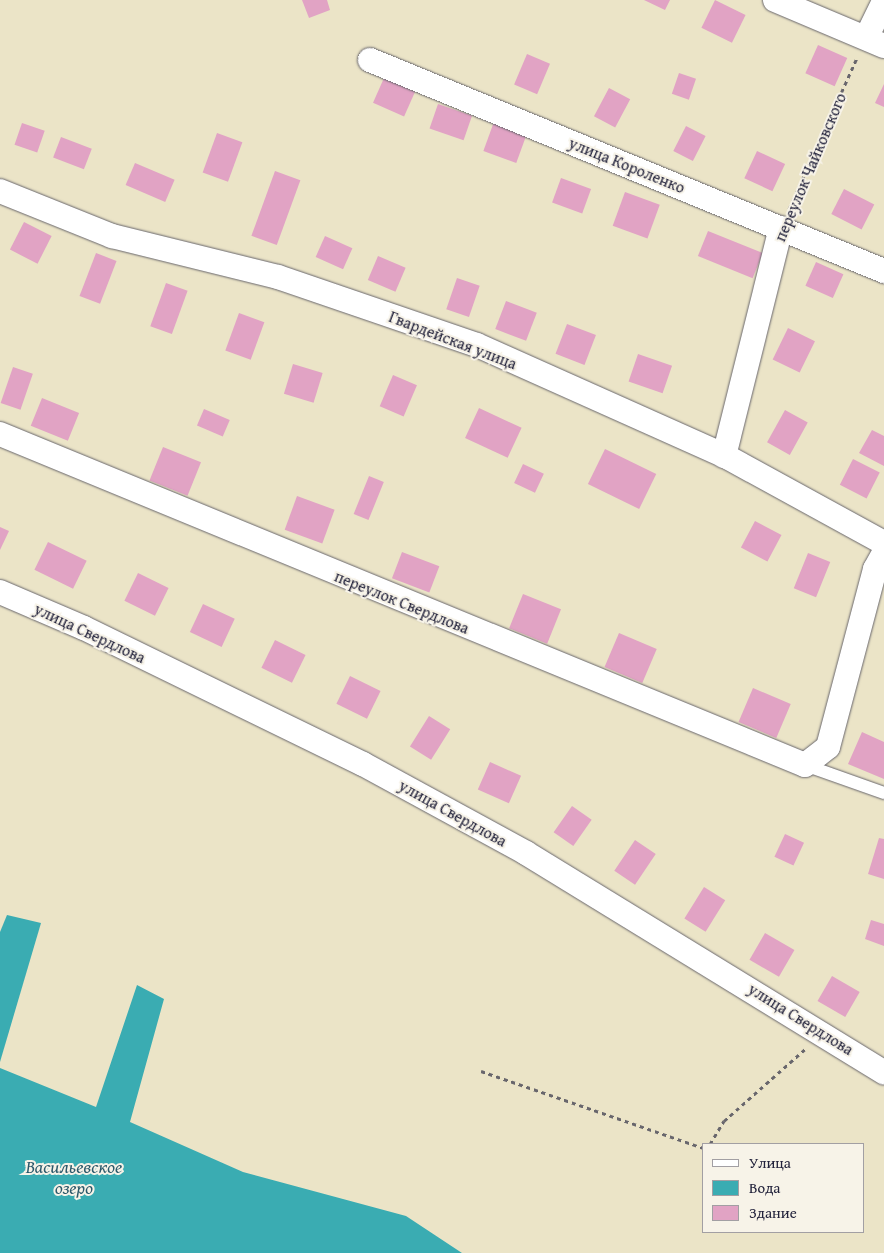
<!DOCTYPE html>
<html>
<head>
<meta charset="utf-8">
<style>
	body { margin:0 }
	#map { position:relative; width:884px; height:1253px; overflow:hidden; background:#ebe4c7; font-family:"Gentium Book Plus",serif }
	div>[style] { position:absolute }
	.water>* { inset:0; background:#3aacb2 }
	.building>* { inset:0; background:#e1a3c4; transform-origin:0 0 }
	.path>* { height:3px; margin-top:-1.5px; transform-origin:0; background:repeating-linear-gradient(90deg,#68666c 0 4px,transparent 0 8px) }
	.roads { filter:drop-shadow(0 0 1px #68666c) drop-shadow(0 0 1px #68666c) }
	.lane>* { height:12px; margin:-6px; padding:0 6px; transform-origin:6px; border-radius:6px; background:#fff }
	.street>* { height:24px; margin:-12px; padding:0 12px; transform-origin:12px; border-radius:12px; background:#fff }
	span { translate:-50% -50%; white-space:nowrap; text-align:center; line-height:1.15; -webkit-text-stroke:4px #f7f3e8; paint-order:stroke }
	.street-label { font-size:16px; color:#22223b }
	.water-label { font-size:18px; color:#2c596b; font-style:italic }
	.legend { position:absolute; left:702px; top:1143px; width:162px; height:90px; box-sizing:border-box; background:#f7f3e8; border:1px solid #a29fa3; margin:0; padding:6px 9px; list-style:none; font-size:15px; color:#22223b }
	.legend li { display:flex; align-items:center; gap:10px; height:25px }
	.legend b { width:25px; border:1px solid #a29fa3 }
</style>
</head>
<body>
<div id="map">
	<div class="water">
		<div style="clip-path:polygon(7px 915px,41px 923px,0 1062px,0 932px)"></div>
		<div style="clip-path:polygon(137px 985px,164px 999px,130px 1122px,243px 1172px,406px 1216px,462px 1253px,0 1253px,0 1068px,96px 1107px)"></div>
	</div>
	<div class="building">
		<div style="clip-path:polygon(302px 0,327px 0,330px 10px,309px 18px)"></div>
		<div style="clip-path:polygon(644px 0,670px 0,665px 10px)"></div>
		<div style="left:715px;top:0;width:34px;height:31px;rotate:26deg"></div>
		<div style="left:818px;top:45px;width:32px;height:31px;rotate:24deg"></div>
		<div style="left:527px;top:54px;width:25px;height:33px;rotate:23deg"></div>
		<div style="left:679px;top:73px;width:18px;height:22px;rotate:19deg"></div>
		<div style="left:384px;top:78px;width:34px;height:27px;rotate:24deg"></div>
		<div style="clip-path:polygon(884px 84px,884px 107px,875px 103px)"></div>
		<div style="left:609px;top:88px;width:24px;height:32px;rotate:28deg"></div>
		<div style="left:438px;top:104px;width:36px;height:26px;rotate:19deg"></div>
		<div style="left:495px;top:119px;width:35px;height:34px;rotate:20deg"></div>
		<div style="left:22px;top:123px;width:24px;height:23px;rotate:19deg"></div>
		<div style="left:686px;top:126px;width:22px;height:28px;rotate:27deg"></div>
		<div style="left:217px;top:133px;width:27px;height:42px;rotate:20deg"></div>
		<div style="left:61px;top:137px;width:33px;height:22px;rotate:21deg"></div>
		<div style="left:757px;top:151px;width:31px;height:30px;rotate:25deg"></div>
		<div style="left:135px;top:163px;width:43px;height:24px;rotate:23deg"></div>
		<div style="left:275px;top:171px;width:27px;height:69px;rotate:20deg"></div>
		<div style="left:561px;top:178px;width:32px;height:26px;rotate:20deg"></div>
		<div style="left:844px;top:189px;width:34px;height:28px;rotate:27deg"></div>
		<div style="left:625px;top:192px;width:37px;height:36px;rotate:20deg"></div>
		<div style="left:24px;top:222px;width:31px;height:31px;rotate:27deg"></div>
		<div style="left:708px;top:231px;width:59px;height:27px;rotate:22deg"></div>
		<div style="left:325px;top:236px;width:30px;height:23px;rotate:24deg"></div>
		<div style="left:96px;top:253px;width:22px;height:46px;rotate:21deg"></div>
		<div style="left:378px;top:256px;width:30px;height:26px;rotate:23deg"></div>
		<div style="left:816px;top:262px;width:30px;height:26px;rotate:24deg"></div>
		<div style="left:457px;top:278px;width:24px;height:33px;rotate:19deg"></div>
		<div style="left:166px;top:283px;width:23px;height:46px;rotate:20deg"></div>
		<div style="left:506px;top:301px;width:33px;height:30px;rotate:21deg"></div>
		<div style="left:239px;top:313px;width:27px;height:40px;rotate:20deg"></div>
		<div style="left:567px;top:324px;width:31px;height:32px;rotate:21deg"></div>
		<div style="left:788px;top:328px;width:30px;height:35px;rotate:26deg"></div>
		<div style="left:638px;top:354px;width:36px;height:29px;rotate:19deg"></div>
		<div style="left:293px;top:364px;width:31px;height:31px;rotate:17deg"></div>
		<div style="left:13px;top:367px;width:21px;height:38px;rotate:19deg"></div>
		<div style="left:393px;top:375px;width:26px;height:34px;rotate:23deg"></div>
		<div style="left:42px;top:398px;width:40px;height:30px;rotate:22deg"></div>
		<div style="left:479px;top:408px;width:47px;height:33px;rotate:25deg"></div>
		<div style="left:204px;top:409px;width:28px;height:18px;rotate:23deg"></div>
		<div style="left:785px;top:410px;width:26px;height:37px;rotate:29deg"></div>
		<div style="clip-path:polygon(872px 430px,884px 436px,884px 466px,859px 453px)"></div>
		<div style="left:163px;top:447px;width:41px;height:36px;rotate:22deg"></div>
		<div style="left:605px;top:449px;width:57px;height:39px;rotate:26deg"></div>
		<div style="left:853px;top:459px;width:30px;height:29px;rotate:27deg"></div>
		<div style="left:523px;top:464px;width:23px;height:21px;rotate:25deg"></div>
		<div style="left:369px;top:476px;width:16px;height:41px;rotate:22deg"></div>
		<div style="left:297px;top:496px;width:40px;height:36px;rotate:20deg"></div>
		<div style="left:755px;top:521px;width:30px;height:30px;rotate:28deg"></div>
		<div style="clip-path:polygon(0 527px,9px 531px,0 550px)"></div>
		<div style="left:48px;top:542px;width:43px;height:31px;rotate:26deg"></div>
		<div style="left:402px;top:552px;width:40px;height:28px;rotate:21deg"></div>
		<div style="left:808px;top:553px;width:24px;height:38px;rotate:22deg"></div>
		<div style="left:138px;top:573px;width:34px;height:31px;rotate:26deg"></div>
		<div style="left:523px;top:594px;width:41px;height:37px;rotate:22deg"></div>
		<div style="left:203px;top:604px;width:35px;height:31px;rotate:25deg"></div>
		<div style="left:619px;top:633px;width:41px;height:37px;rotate:23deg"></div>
		<div style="left:275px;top:640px;width:34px;height:31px;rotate:26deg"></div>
		<div style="left:350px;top:676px;width:34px;height:31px;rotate:26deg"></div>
		<div style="left:753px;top:688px;width:41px;height:37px;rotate:23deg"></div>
		<div style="left:429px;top:716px;width:25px;height:36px;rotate:32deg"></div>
		<div style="clip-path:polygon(862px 732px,884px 742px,884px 779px,848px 764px)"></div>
		<div style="left:490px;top:762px;width:34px;height:30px;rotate:24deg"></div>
		<div style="left:572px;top:806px;width:24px;height:32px;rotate:35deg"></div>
		<div style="left:785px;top:834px;width:21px;height:25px;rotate:25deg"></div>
		<div style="clip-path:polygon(879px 838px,884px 839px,884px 879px,868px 874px)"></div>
		<div style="left:635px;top:840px;width:25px;height:37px;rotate:34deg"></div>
		<div style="left:704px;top:887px;width:25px;height:37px;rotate:32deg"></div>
		<div style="clip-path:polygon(871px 920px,884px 924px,884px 946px,865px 939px)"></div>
		<div style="left:765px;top:933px;width:34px;height:31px;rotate:30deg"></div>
		<div style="left:832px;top:976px;width:32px;height:29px;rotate:30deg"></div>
	</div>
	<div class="path">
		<div style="left:789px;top:209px;width:166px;rotate:-65.8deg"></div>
		<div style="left:481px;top:1071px;width:235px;rotate:19.1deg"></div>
		<div style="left:710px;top:1144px;width:27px;rotate:-59deg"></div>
		<div style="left:724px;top:1121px;width:108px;rotate:-41.6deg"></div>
	</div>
	<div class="roads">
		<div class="lane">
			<div style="left:805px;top:765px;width:84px;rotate:19.5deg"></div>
		</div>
		<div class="street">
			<div style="left:775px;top:0;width:118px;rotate:22.9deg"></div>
			<div style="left:867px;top:36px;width:39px;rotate:-64deg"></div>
			<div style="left:370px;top:60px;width:556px;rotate:22.32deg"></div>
			<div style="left:0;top:191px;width:121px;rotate:21.9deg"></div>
			<div style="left:112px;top:236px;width:171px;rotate:13.9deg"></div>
			<div style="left:278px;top:277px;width:210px;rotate:18.9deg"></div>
			<div style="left:477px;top:345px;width:274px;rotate:24.1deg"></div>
			<div style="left:727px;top:457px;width:179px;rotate:28.7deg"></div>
			<div style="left:0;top:434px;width:870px;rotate:22.35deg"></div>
			<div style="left:805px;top:765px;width:29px;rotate:-38deg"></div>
			<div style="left:828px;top:747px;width:184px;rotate:-75.2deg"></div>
			<div style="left:875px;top:569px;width:18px;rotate:-61deg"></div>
			<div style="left:724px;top:456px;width:235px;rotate:-76deg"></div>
			<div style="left:0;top:592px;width:91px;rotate:23.2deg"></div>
			<div style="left:84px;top:628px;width:310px;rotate:26deg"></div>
			<div style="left:363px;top:764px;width:186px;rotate:28.6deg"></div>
			<div style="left:526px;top:853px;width:420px;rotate:31.5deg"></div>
		</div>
	</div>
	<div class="street-label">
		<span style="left:627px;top:165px;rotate:22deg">улица Короленко</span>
		<span style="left:810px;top:167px;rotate:-67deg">переулок Чайковского</span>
		<span style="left:453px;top:340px;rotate:21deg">Гвардейская улица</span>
		<span style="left:402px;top:602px;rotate:22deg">переулок Свердлова</span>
		<span style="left:90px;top:633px;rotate:25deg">улица Свердлова</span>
		<span style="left:453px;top:813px;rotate:29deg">улица Свердлова</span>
		<span style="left:801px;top:1019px;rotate:32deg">улица Свердлова</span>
	</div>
	<div class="water-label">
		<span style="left:74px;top:1178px">Васильевское<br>озеро</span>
	</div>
	<ul class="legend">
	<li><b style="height:6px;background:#fff"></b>Улица</li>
	<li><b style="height:14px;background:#3aacb2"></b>Вода</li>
	<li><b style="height:14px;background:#e1a3c4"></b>Здание</li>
	</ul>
</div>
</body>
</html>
